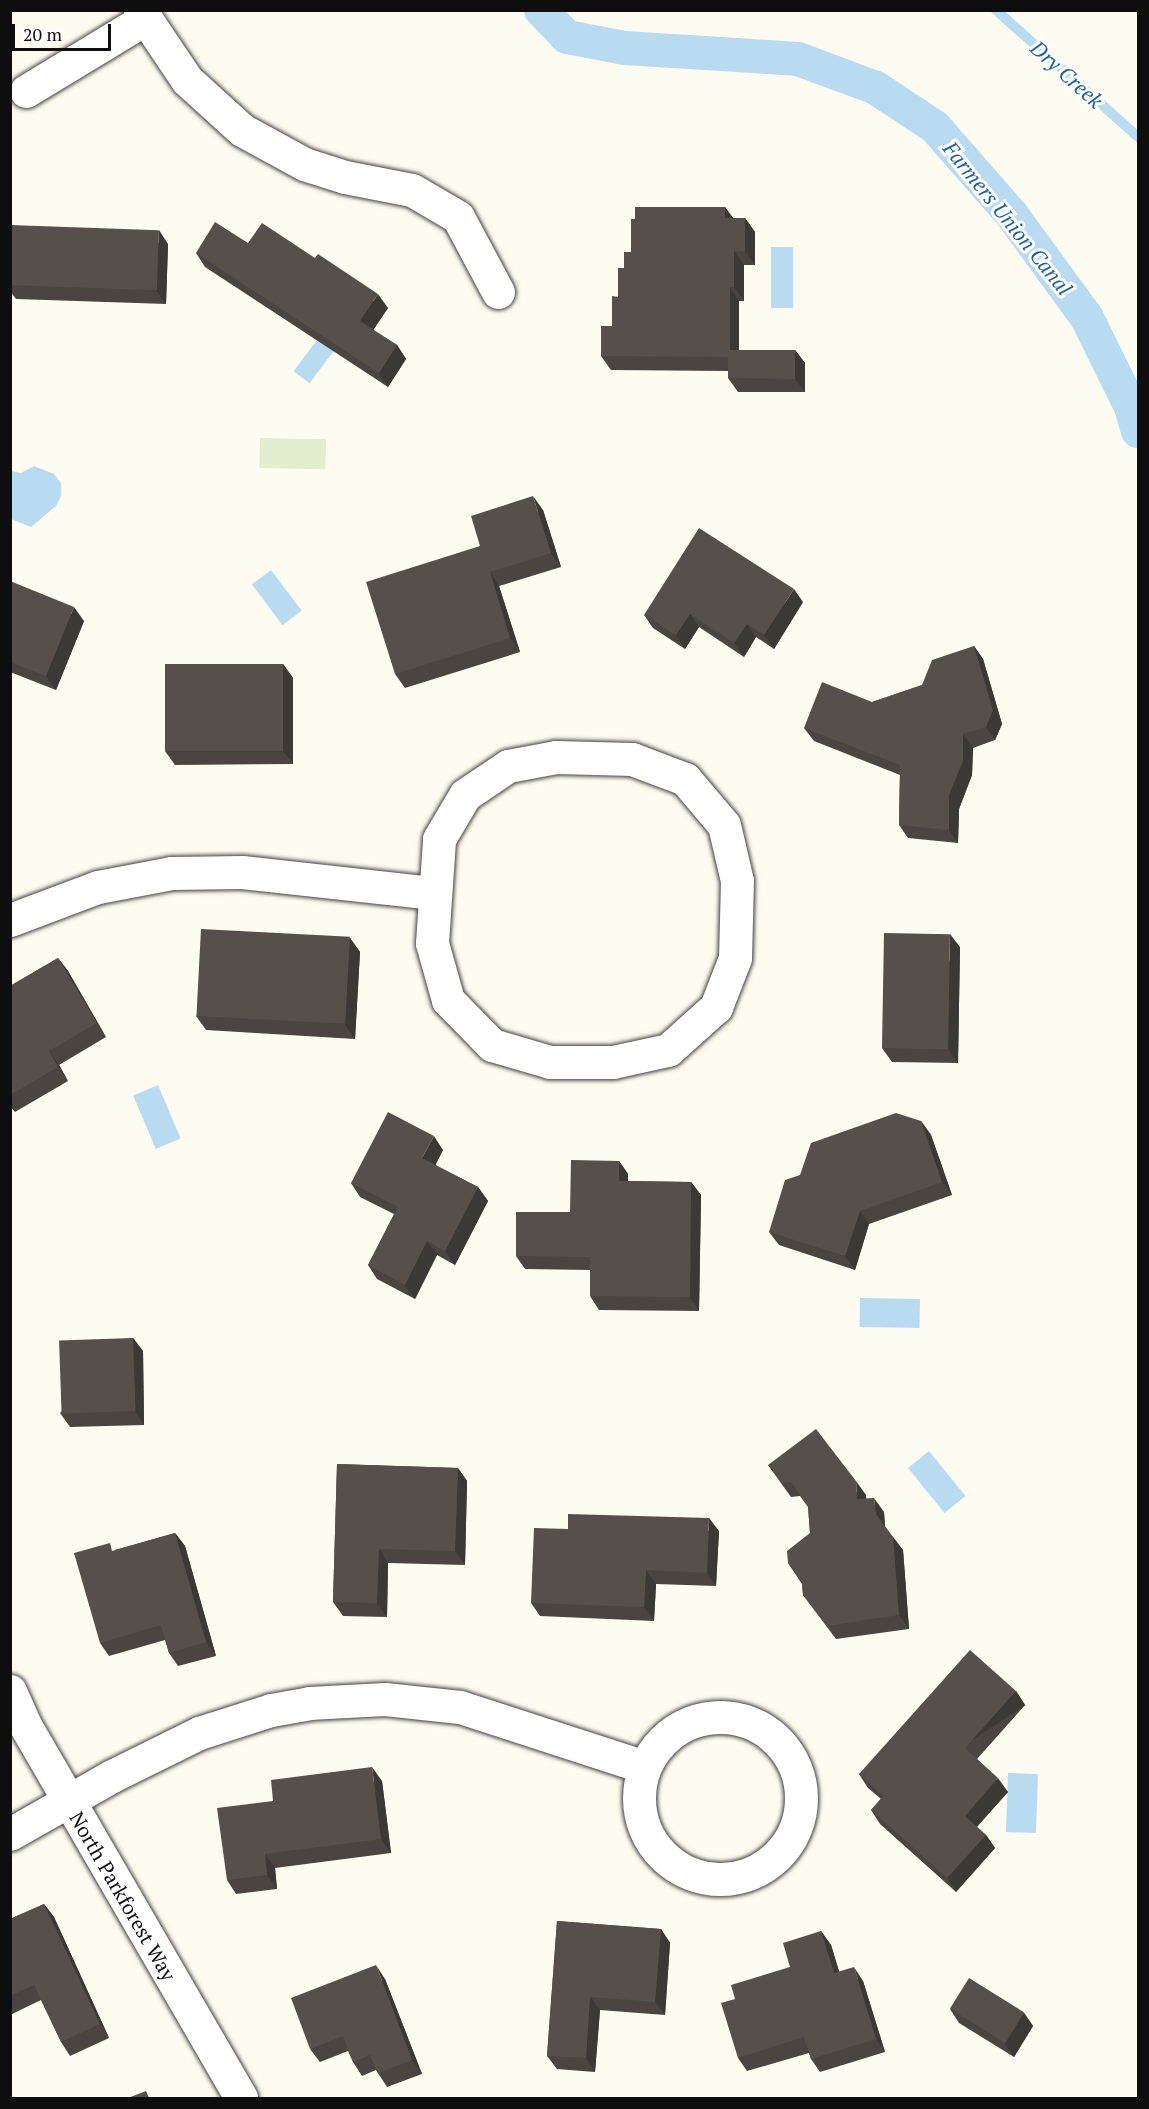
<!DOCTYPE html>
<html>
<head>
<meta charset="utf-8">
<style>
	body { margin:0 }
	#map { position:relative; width:1149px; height:2109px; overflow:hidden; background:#fefcf0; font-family:"PT Serif",serif }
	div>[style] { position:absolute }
	.pitch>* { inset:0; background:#e2eecd; transform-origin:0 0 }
	.water>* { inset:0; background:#b8dbf2; transform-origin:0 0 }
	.stream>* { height:10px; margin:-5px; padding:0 5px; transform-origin:5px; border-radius:5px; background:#b8dbf2 }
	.canal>* { height:34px; margin:-17px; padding:0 17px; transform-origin:17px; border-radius:17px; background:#b8dbf2 }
	.roads { filter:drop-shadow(0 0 2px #414141) drop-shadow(0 0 2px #414141) }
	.minor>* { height:33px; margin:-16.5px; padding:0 16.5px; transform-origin:16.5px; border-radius:16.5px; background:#fff }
	.minor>.ring { margin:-16.5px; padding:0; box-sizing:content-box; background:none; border:33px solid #fff; border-radius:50% }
	.wall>* { inset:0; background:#4a4540 }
	.shaded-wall>* { inset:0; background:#3c3834; transform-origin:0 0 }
	.building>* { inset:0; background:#56504b; transform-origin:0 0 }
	span { translate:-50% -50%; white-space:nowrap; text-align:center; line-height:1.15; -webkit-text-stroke:6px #fff; paint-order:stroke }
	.street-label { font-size:20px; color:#0e0e0e }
	.water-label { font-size:21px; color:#1f6098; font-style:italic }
	.frame { position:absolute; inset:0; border:12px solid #0e0e0e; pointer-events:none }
	.scale { position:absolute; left:12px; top:24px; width:99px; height:27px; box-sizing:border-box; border:3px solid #0e0e0e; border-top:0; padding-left:8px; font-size:18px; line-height:21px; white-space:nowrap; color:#0e0e0e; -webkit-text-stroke:4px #fff; paint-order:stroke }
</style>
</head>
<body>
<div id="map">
	<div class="pitch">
		<div style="left:260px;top:438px;width:66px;height:30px;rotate:1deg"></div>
	</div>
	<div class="water">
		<div style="left:771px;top:247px;width:22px;height:61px"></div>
		<div style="left:320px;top:336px;width:20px;height:44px;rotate:37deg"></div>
		<div style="clip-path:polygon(34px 466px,54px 474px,61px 483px,61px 496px,56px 506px,31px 527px,11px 519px,11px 471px,21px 473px)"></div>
		<div style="left:271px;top:570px;width:51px;height:24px;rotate:53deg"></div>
		<div style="left:158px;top:1085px;width:58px;height:27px;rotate:67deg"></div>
		<div style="left:860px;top:1298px;width:60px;height:29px;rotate:1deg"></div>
		<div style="left:929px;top:1451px;width:58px;height:27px;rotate:51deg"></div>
		<div style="left:1008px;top:1773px;width:30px;height:59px;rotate:2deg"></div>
	</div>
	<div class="stream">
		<div style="left:996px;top:10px;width:191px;rotate:41.8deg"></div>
	</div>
	<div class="canal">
		<div style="left:541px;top:10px;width:37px;rotate:46deg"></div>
		<div style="left:567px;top:37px;width:59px;rotate:10.7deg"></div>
		<div style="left:625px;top:48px;width:173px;rotate:3.6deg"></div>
		<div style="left:798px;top:59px;width:83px;rotate:20.4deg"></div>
		<div style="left:876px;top:88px;width:71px;rotate:33.5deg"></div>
		<div style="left:935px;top:127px;width:117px;rotate:48.8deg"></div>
		<div style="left:1012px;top:215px;width:127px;rotate:53.9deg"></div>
		<div style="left:1087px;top:318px;width:99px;rotate:63.7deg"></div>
		<div style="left:1131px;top:407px;width:25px;rotate:74deg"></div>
	</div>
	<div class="roads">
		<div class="minor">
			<div style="left:140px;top:10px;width:84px;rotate:56.1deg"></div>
			<div style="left:187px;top:80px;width:74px;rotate:42.3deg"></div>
			<div style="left:242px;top:130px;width:71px;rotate:28.7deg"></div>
			<div style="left:304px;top:164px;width:43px;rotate:17.6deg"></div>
			<div style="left:345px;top:177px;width:68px;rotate:11deg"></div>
			<div style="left:412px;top:190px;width:53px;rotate:30.4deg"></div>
			<div style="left:458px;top:217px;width:85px;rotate:61.9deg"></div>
			<div style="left:26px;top:91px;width:139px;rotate:-31.2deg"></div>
			<div style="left:556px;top:757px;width:76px;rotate:1.5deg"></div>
			<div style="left:632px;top:759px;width:57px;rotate:20.7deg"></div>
			<div style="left:685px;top:779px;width:60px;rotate:49.7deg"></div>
			<div style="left:724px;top:825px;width:57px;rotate:76.9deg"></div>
			<div style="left:737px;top:881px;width:77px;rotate:91.5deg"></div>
			<div style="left:735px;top:958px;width:53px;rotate:111.2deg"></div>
			<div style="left:716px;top:1007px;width:64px;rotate:138.1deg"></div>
			<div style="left:668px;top:1050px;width:56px;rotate:167.7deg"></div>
			<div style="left:613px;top:1062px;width:63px;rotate:180deg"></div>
			<div style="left:550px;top:1062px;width:60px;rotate:-163.7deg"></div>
			<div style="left:492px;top:1045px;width:63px;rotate:-134.4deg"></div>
			<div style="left:448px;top:1000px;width:59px;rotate:-105.7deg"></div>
			<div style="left:432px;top:943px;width:104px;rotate:-86.1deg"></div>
			<div style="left:439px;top:839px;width:51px;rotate:-59.4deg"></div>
			<div style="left:465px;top:795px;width:52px;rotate:-34deg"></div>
			<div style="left:508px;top:766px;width:49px;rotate:-10.6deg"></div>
			<div style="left:10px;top:920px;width:94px;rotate:-20.6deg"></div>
			<div style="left:98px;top:887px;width:75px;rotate:-10.7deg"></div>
			<div style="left:172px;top:873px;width:70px;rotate:-0.8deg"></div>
			<div style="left:242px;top:872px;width:191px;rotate:6.3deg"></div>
			<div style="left:10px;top:1691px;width:37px;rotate:66deg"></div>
			<div style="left:25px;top:1725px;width:431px;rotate:59.9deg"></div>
			<div class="ring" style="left:639px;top:1717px;width:129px;height:129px"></div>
			<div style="left:10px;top:1834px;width:117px;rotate:-29.6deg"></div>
			<div style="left:112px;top:1776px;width:97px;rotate:-26.3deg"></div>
			<div style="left:199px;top:1733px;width:76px;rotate:-17.7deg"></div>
			<div style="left:271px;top:1710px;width:39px;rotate:-10deg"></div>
			<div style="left:309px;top:1703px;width:76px;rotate:-3deg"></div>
			<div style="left:385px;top:1699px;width:75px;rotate:6.1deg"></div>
			<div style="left:460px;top:1707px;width:194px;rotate:18deg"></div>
		</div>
	</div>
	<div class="wall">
		<div style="clip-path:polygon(725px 207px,733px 218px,745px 218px,755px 232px,755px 265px,744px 265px,744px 301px,739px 301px,739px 350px,795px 350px,805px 363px,805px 392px,738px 392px,728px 378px,728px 371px,611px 370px,601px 356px,612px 326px,624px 268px,631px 252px)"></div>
		<div style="clip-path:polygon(10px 225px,168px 244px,166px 304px,16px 299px,10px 291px)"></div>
		<div style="clip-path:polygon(248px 243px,388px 308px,373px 330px,397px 345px,406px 359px,388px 387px,205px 267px,196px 253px)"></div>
		<div style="clip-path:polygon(543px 510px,561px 567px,499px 586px,520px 652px,405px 688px,395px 674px,480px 546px)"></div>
		<div style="clip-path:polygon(10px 581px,84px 621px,56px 690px,10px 672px)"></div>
		<div style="clip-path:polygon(803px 602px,774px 649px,756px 637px,744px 657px,699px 627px,685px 649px,653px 628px,644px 615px)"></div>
		<div style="clip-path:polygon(974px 646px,983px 659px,1002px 724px,995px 740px,973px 748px,972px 775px,959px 809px,958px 843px,908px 838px,899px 825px,900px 775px,814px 741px,804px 728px,872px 702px,922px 685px)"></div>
		<div style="clip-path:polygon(283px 664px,293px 678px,293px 764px,175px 765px,165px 751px)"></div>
		<div style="clip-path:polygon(350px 938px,360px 952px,355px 1039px,206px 1030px,196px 1016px)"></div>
		<div style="clip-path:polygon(960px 947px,958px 1063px,892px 1062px,882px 1048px)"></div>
		<div style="clip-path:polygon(58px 958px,68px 971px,106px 1037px,59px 1065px,68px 1081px,15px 1112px,10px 1106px,10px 986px)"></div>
		<div style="clip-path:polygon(921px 1121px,931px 1135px,952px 1195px,869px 1224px,855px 1270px,779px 1245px,769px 1232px,800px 1175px)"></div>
		<div style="clip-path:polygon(443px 1150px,435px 1165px,478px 1187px,488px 1201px,455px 1265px,437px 1255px,415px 1299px,377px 1279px,368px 1265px,394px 1214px,360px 1197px,351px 1183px)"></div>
		<div style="clip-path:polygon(619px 1161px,628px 1174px,628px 1181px,691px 1182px,701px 1195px,699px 1311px,599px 1310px,590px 1296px,590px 1270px,525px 1269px,516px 1256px,570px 1212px)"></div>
		<div style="clip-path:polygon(133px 1338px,143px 1351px,144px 1425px,70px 1427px,60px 1413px)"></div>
		<div style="clip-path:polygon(337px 1464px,458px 1468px,467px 1481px,465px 1565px,388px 1563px,387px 1617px,343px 1616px,333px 1602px)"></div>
		<div style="clip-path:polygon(768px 1465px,866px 1495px,866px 1499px,884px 1512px,885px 1527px,903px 1550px,909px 1629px,836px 1639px,803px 1595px,802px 1584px,788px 1563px,810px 1533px,808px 1507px,800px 1496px,791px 1497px)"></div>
		<div style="clip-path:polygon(568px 1529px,719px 1531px,716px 1586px,656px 1584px,654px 1621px,540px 1616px,531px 1603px)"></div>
		<div style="clip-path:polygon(175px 1533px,185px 1546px,216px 1656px,178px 1666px,169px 1653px,165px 1640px,109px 1656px,100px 1643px,115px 1550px)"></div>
		<div style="clip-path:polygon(1016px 1691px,1025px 1705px,977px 1759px,1008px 1792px,977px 1827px,986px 1835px,995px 1848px,956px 1892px,880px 1824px,871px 1810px,881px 1799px,868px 1788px,859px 1774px)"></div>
		<div style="clip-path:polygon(382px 1781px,391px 1853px,275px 1868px,277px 1889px,236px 1894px,227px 1880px,273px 1801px)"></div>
		<div style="clip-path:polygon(44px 1904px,54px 1917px,109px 2038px,70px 2056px,61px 2042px,41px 2000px,10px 2015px,10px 1919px)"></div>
		<div style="clip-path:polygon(557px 1921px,661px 1929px,670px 1943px,665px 2015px,600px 2010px,595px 2072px,557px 2069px,547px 2056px)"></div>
		<div style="clip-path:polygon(821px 1931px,831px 1945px,839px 1972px,863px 1981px,885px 2052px,820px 2072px,811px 2059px,809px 2053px,747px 2071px,738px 2058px,735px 1999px,790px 1967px)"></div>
		<div style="clip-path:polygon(385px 1979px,422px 2074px,387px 2087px,376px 2070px,362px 2076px,353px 2062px,348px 2051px,320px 2062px,310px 2049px)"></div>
		<div style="clip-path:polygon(950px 2009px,1024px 2013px,1033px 2026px,1014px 2057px,959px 2023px)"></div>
	</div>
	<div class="shaded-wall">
		<div style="clip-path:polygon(725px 207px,735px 221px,725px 218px)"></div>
		<div style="clip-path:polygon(745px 218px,755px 232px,755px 265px,745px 251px)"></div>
		<div style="clip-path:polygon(159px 230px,168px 244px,166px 304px,156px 290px)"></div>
		<div style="clip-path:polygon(734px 251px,744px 265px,744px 301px,734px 287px)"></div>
		<div style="clip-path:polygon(730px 287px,739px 301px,739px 363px,730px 350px)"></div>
		<div style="clip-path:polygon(378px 294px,388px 308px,370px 335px,360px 321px)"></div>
		<div style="clip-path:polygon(397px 345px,406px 359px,388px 387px,379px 373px)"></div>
		<div style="clip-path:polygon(795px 350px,805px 363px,805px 392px,795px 379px)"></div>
		<div style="clip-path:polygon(533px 496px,543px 510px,561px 567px,551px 553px)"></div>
		<div style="clip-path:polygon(490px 572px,499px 586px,520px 652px,510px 638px)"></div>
		<div style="clip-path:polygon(794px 589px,803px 602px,774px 649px,764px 635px)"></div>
		<div style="clip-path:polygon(74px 607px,84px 621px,56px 690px,46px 676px)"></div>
		<div style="clip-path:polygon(690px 614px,699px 627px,685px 649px,676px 635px)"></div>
		<div style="clip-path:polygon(747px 624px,756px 637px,744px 657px,734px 643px)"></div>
		<div style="clip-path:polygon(974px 646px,983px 659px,1002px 724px,995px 740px,986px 727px)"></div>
		<div style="clip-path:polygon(283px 664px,293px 678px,293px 764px,283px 751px)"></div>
		<div style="clip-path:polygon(963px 734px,973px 748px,972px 775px,959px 809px,958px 843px,949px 830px,949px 795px)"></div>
		<div style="clip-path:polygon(950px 934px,960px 947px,958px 1063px,948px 1049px)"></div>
		<div style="clip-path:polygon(350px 938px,360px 952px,355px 1039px,345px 1025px)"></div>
		<div style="clip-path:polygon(58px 958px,68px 971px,106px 1037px,97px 1023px)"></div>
		<div style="clip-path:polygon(49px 1051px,59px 1065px,68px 1081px,58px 1067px)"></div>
		<div style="clip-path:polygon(921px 1121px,931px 1135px,952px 1195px,942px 1182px)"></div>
		<div style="clip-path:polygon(434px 1136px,443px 1150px,432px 1172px,422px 1158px)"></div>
		<div style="clip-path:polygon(619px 1161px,628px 1174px,628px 1195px,619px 1181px)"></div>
		<div style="clip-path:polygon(691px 1182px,701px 1195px,699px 1311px,690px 1297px)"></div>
		<div style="clip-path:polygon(478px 1187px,488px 1201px,455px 1265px,445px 1251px)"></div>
		<div style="clip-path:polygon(860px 1211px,869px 1224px,855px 1270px,845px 1256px)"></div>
		<div style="clip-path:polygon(427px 1241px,437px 1255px,415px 1299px,405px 1285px)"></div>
		<div style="clip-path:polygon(133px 1338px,143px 1351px,144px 1425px,135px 1411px)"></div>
		<div style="clip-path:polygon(458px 1468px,467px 1481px,465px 1565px,455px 1551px)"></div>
		<div style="clip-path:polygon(856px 1481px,866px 1495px,867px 1513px,857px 1499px)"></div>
		<div style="clip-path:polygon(874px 1498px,884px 1512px,885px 1528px,876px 1514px)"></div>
		<div style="clip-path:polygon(709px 1518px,719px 1531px,716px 1586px,707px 1573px)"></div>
		<div style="clip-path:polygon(175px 1533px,185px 1546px,216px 1656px,206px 1642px)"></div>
		<div style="clip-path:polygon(893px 1537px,903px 1550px,909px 1629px,899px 1615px)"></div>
		<div style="clip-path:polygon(379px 1549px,388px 1563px,387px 1617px,377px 1603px)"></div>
		<div style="clip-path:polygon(646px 1570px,656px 1584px,654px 1621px,644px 1607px)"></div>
		<div style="left:1016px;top:1691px;width:17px;height:76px;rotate:57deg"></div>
		<div style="clip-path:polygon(372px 1767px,382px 1781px,391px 1853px,381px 1839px)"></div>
		<div style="clip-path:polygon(998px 1778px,1008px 1792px,974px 1829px,965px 1816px)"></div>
		<div style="clip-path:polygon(986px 1835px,995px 1848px,956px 1892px,947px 1878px)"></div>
		<div style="clip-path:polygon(265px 1854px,275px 1868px,277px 1889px,267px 1875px)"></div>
		<div style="clip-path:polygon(44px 1904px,54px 1917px,109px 2038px,100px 2024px)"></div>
		<div style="clip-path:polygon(661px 1929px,670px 1943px,665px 2015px,655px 2002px)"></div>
		<div style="clip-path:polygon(821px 1931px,831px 1945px,844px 1987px,834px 1973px)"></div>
		<div style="clip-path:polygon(376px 1965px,385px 1979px,422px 2074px,412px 2060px)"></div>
		<div style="clip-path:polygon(854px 1967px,863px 1981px,885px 2052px,876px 2039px)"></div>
		<div style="clip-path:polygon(590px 1997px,600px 2010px,595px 2072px,586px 2058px)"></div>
		<div style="clip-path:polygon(1024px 2013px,1033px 2026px,1014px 2057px,1005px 2044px)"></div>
	</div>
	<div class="building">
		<div style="clip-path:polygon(635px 207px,725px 207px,725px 218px,745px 218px,745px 251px,734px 251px,734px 287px,730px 287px,730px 350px,795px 350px,795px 379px,728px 378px,728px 357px,601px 356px,601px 326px,612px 326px,612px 296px,618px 297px,618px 268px,624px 268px,624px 252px,631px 252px,631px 219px,635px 219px)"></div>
		<div style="clip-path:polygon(215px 222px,248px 243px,262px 223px,315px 258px,318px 254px,378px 294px,360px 321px,397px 345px,379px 373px,196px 253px)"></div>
		<div style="left:10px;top:225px;width:149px;height:60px;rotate:2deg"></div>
		<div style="clip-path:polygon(533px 496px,551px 553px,490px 572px,510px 638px,395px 674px,366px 582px,480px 546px,471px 516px)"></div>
		<div style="clip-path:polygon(699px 528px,794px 589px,764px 635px,747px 624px,734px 643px,690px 614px,676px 635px,644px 615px)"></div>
		<div style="clip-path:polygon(10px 581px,74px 607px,46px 676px,10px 662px)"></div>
		<div style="clip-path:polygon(974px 646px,993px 710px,986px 727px,963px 734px,963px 761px,949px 795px,949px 830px,899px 825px,900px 765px,804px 728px,822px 682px,872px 702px,922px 685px,932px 660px)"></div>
		<div style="left:283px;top:664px;width:87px;height:118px;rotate:90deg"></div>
		<div style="left:201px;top:929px;width:149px;height:87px;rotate:3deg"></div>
		<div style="left:884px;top:933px;width:66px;height:115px;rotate:1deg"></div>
		<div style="clip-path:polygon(58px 958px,97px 1023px,49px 1051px,58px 1067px,10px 1095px,10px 986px)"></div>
		<div style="clip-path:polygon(388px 1112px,434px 1136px,422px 1158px,478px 1187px,445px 1251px,427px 1241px,405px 1285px,368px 1265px,398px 1207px,351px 1183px)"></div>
		<div style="clip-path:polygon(896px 1113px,921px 1121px,942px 1182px,860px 1211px,845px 1256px,769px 1232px,785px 1180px,800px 1175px,811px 1143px)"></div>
		<div style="clip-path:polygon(571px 1160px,619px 1161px,619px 1181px,691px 1182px,690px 1297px,590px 1296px,590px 1257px,516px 1256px,516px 1212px,570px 1212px)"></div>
		<div style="left:133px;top:1338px;width:73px;height:74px;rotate:88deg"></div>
		<div style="clip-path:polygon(816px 1429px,856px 1481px,857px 1499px,874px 1498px,876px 1514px,893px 1537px,899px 1615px,827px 1626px,803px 1595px,802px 1582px,788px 1563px,787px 1551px,810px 1533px,808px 1506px,791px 1482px,782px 1483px,768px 1465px)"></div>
		<div style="clip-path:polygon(337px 1464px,458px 1468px,455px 1551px,379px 1549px,377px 1603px,333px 1602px)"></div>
		<div style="clip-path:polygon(568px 1514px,709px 1518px,707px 1573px,646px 1570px,644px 1607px,531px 1603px,534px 1528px,568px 1529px)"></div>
		<div style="clip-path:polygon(175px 1533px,206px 1642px,169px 1653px,161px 1625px,100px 1643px,74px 1553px,110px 1543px,112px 1551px)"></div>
		<div style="clip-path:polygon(970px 1650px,1016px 1691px,965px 1748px,998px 1778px,965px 1816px,986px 1835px,947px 1878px,871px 1810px,883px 1796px,859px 1774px)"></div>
		<div style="clip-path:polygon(372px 1767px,381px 1839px,265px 1854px,267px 1875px,227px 1880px,217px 1808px,273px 1801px,271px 1780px)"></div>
		<div style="clip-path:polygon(44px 1904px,100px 2024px,61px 2042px,34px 1985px,10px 1996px,10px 1919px)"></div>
		<div style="clip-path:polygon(557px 1921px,661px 1929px,655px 2002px,590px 1997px,586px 2058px,547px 2056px)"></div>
		<div style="clip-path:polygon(821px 1931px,834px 1973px,854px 1967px,876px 2039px,811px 2059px,804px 2037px,738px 2058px,721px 2003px,735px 1999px,731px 1985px,790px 1967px,783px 1943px)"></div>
		<div style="clip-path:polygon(376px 1965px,412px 2060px,378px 2073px,370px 2055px,353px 2062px,343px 2036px,310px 2049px,291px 1998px)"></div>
		<div style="left:969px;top:1978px;width:65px;height:36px;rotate:32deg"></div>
		<div style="clip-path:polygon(146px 2091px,149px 2098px,128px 2098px)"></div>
	</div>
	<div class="street-label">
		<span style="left:123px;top:1896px;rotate:60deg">North Parkforest Way</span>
	</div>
	<div class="water-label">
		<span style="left:1067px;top:74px;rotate:42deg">Dry Creek</span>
		<span style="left:1008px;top:218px;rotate:51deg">Farmers Union Canal</span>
	</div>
	<div class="frame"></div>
	<div class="scale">20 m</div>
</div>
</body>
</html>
